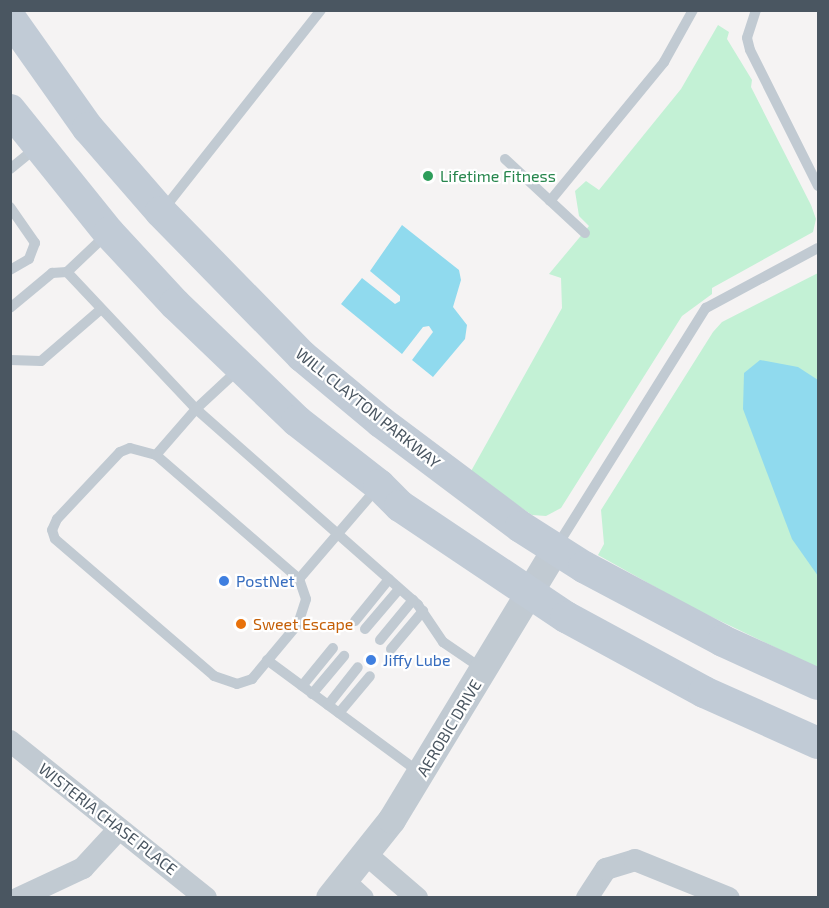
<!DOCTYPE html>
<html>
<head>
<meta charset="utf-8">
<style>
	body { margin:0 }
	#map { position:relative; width:829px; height:908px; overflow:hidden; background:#f5f3f3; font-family:"Exo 2",sans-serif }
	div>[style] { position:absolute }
	.green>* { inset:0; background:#c3f1d5 }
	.water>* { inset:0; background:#90daee }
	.service>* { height:10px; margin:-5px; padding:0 5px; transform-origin:5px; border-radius:5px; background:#c1cad2 }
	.minor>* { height:22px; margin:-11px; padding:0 11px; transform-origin:11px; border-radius:11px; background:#c1cad2 }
	.tertiary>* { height:28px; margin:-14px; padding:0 14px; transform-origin:14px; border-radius:14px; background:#c1cad2 }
	.secondary>* { height:32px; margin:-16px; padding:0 16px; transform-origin:16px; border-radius:16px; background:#c1cbd6 }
	.dots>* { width:16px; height:16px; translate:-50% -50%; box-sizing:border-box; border:3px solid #fff; border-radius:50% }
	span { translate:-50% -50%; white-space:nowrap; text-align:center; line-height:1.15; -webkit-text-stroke:4.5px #fff; paint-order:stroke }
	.leisure-label { font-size:16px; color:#27864d }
	.left { translate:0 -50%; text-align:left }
	.street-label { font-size:16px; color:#4a5661 }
	.shop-label { font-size:16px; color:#366cbe }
	.food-label { font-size:16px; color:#c56008 }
	.frame { position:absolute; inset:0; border:12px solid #4a5661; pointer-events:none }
</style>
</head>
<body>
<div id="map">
	<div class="green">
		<div style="clip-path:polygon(718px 25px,729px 32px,727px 39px,752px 80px,751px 87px,811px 205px,816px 219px,813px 232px,712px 288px,712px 294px,682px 316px,561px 508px,546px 516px,532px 515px,470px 473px,562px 308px,561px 278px,549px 274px,589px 226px,579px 216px,575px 191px,586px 181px,599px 190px,681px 89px)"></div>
		<div style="clip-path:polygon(818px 273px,818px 668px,691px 607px,598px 555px,604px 544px,601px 510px,713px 332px,722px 322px)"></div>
	</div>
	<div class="water">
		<div style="clip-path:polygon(402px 225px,459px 270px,461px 280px,453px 307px,467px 325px,465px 339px,433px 377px,412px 360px,433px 332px,429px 326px,423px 327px,402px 354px,341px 304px,362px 278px,395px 304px,400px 301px,400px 296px,370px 271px)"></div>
		<div style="clip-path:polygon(760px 360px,798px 367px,818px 380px,818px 576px,792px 539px,743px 409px,744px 373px)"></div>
	</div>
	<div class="service">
		<div style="left:756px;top:10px;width:29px;rotate:108deg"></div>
		<div style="left:747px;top:38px;width:12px;rotate:76deg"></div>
		<div style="left:750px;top:50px;width:152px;rotate:63.4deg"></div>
		<div style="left:505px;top:159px;width:109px;rotate:42.8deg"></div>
		<div style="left:10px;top:169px;width:33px;rotate:-39deg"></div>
		<div style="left:550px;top:201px;width:180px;rotate:-50.6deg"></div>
		<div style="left:664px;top:62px;width:60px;rotate:-60.9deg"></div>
		<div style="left:10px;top:207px;width:44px;rotate:55.2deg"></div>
		<div style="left:35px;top:243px;width:17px;rotate:111deg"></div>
		<div style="left:29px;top:259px;width:22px;rotate:150deg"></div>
		<div style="left:163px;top:210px;width:255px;rotate:-51.7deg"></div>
		<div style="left:67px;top:272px;width:54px;rotate:-43.5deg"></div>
		<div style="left:10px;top:308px;width:55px;rotate:-39.8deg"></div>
		<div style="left:52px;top:273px;width:15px;rotate:-4deg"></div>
		<div style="left:67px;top:272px;width:188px;rotate:46.7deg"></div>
		<div style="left:196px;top:409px;width:296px;rotate:41.4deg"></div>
		<div style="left:418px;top:605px;width:45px;rotate:56deg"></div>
		<div style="left:443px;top:642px;width:46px;rotate:34.4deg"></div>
		<div style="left:10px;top:360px;width:31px;rotate:2deg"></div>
		<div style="left:41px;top:361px;width:78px;rotate:-40.8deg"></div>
		<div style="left:239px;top:369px;width:59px;rotate:137.1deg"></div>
		<div style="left:196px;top:409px;width:61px;rotate:131deg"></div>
		<div style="left:156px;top:455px;width:27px;rotate:-165deg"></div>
		<div style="left:130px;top:448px;width:11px;rotate:158deg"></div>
		<div style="left:120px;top:452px;width:92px;rotate:133.2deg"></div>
		<div style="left:57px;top:519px;width:12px;rotate:114deg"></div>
		<div style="left:52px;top:530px;width:9px;rotate:72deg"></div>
		<div style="left:55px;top:539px;width:210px;rotate:40.7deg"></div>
		<div style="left:214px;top:676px;width:24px;rotate:19deg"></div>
		<div style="left:237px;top:684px;width:16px;rotate:-18deg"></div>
		<div style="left:252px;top:679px;width:72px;rotate:-50.1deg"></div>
		<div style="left:298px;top:624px;width:26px;rotate:-72deg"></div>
		<div style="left:306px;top:599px;width:21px;rotate:-109deg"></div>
		<div style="left:299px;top:579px;width:120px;rotate:-49.4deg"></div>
		<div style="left:156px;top:455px;width:189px;rotate:40.9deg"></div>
		<div style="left:557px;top:546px;width:281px;rotate:-58deg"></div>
		<div style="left:706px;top:308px;width:127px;rotate:-28.2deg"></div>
		<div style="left:355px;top:621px;width:54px;rotate:-51deg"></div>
		<div style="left:365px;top:629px;width:52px;rotate:-49.6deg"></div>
		<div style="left:380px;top:640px;width:52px;rotate:-50.5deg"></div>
		<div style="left:391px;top:649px;width:50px;rotate:-49.9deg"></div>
		<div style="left:267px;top:660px;width:189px;rotate:36.4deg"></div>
		<div style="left:302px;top:686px;width:49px;rotate:-50.8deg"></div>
		<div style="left:312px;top:694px;width:50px;rotate:-49.9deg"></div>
		<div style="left:328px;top:705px;width:48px;rotate:-51.7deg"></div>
		<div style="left:339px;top:713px;width:48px;rotate:-50deg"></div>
	</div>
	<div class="minor">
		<div style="left:10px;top:741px;width:251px;rotate:38.7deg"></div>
		<div style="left:367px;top:855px;width:66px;rotate:40.7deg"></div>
		<div style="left:345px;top:882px;width:24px;rotate:42deg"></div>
		<div style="left:19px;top:898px;width:71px;rotate:-25.1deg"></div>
		<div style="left:83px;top:868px;width:53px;rotate:-47.3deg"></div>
		<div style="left:587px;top:898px;width:35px;rotate:-57deg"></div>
		<div style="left:606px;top:869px;width:30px;rotate:-17deg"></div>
		<div style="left:635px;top:860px;width:101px;rotate:22deg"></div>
	</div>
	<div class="tertiary">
		<div style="left:330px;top:898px;width:100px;rotate:-51.5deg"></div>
		<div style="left:392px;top:820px;width:317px;rotate:-58.8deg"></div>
	</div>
	<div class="secondary">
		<div style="left:10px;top:18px;width:135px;rotate:54.7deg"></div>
		<div style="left:88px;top:128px;width:111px;rotate:49deg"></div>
		<div style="left:161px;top:212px;width:202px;rotate:45.6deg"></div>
		<div style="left:302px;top:356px;width:103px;rotate:39.9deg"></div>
		<div style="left:381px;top:422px;width:175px;rotate:36.9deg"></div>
		<div style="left:521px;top:527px;width:75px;rotate:32.4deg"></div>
		<div style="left:584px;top:567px;width:157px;rotate:28deg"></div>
		<div style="left:723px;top:641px;width:104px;rotate:24.4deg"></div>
		<div style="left:10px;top:110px;width:158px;rotate:51.2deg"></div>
		<div style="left:109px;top:233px;width:97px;rotate:47.1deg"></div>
		<div style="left:175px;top:304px;width:169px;rotate:43.8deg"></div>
		<div style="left:297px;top:421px;width:104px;rotate:38deg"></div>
		<div style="left:379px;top:485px;width:30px;rotate:45deg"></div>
		<div style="left:400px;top:506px;width:200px;rotate:33.8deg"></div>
		<div style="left:566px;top:617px;width:157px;rotate:28.5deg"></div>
		<div style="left:704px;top:692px;width:125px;rotate:24.1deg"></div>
	</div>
	<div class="dots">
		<div style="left:428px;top:176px;background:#2e9e5b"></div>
		<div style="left:224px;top:581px;background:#3f7fe0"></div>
		<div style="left:241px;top:624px;background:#e8710a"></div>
		<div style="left:371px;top:660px;background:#3f7fe0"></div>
	</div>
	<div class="leisure-label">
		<span class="left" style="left:440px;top:176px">Lifetime Fitness</span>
	</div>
	<div class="street-label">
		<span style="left:368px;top:408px;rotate:39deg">WILL CLAYTON PARKWAY</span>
		<span style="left:449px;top:728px;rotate:-59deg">AEROBIC DRIVE</span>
		<span style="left:108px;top:819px;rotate:38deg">WISTERIA CHASE PLACE</span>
	</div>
	<div class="shop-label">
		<span class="left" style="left:236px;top:581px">PostNet</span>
		<span class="left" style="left:383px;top:660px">Jiffy Lube</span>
	</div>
	<div class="food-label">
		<span class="left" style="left:253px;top:624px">Sweet Escape</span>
	</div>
	<div class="frame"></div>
</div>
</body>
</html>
